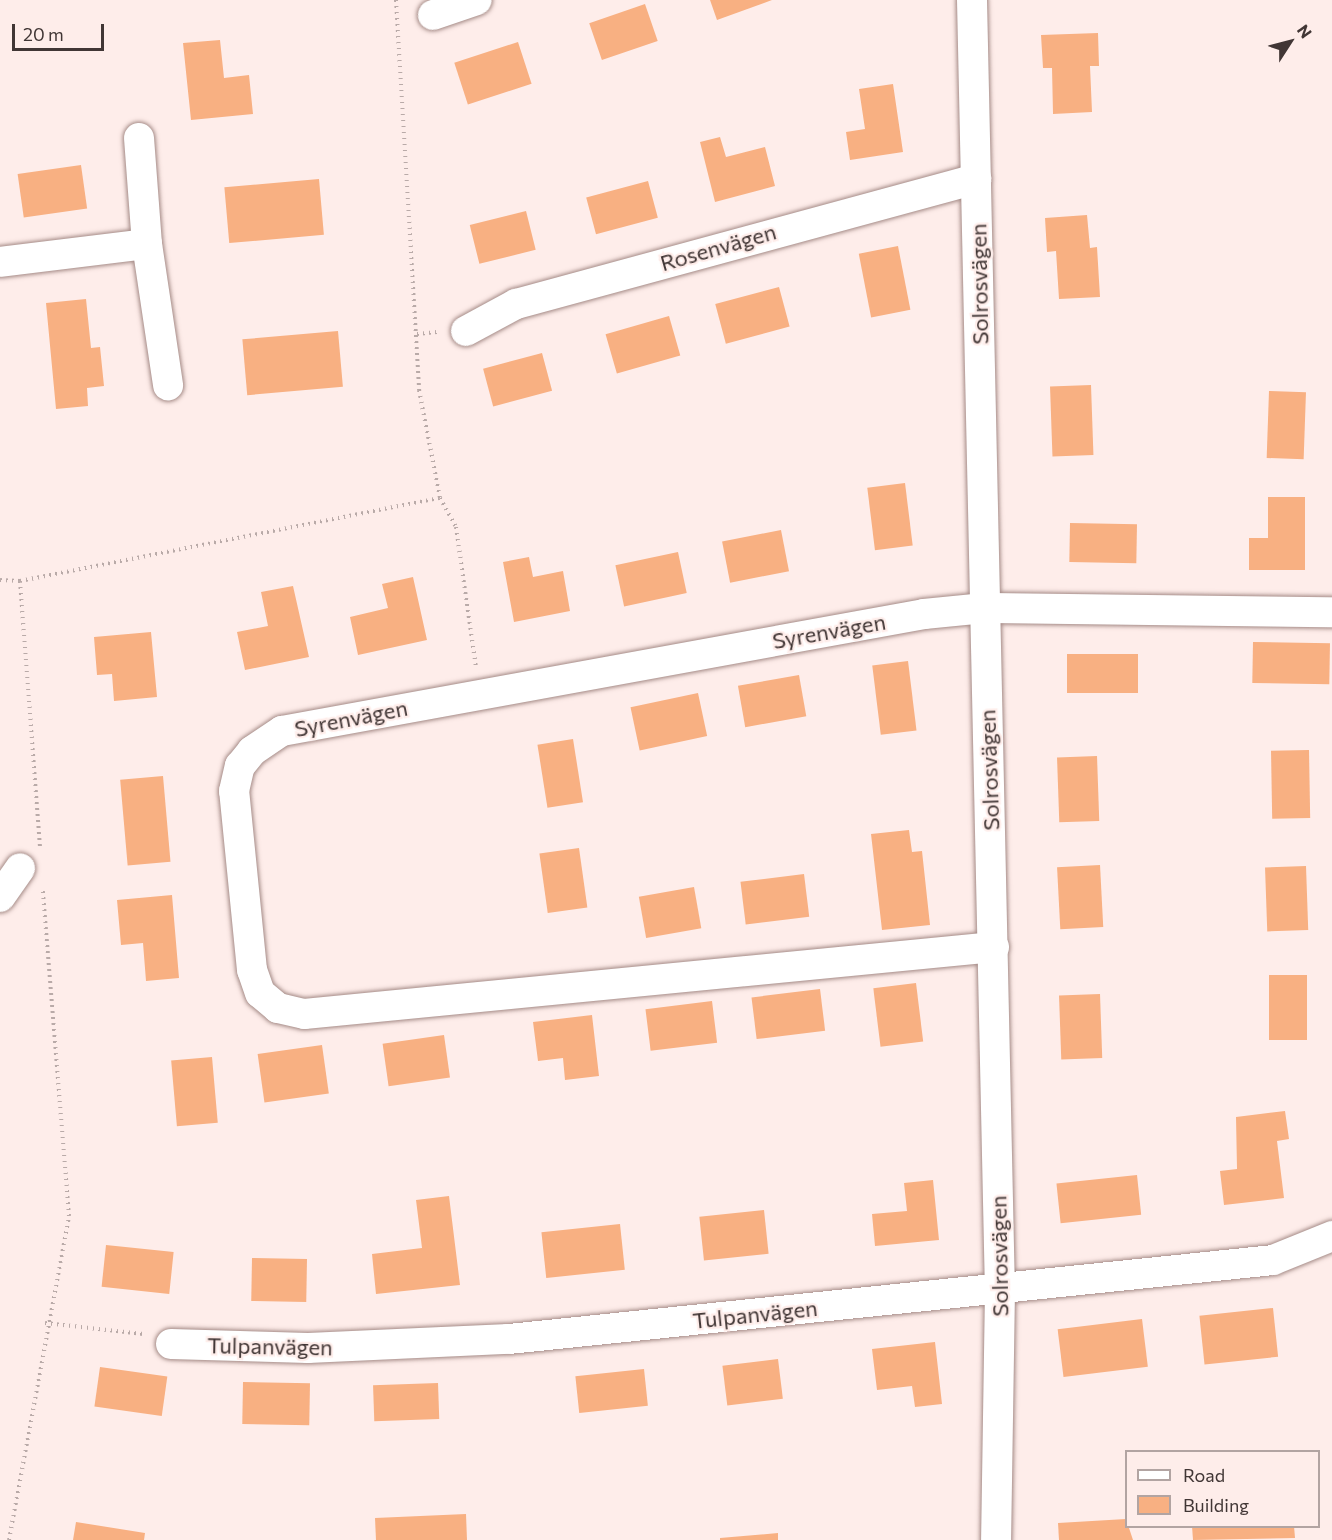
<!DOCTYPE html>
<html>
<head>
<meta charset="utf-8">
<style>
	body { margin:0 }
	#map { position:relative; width:1332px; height:1540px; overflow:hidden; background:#feedea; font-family:Commissioner,sans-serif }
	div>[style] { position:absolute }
	.building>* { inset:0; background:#f8b082; transform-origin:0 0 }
	.path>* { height:4px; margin-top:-2px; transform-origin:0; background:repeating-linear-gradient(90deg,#b9aaa8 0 1.5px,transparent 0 6px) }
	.roads { filter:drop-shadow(0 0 2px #a58b87) drop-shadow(0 0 2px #a58b87) }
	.street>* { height:30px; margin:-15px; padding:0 15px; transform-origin:15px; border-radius:15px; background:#fff }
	span { translate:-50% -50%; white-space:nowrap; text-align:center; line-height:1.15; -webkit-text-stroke:4.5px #feedea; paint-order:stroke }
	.street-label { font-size:22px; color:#413635 }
	.legend { position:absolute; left:1125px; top:1450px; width:195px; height:78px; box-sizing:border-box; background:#feedea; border:2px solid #b2a4a2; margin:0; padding:8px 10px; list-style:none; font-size:18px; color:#413635 }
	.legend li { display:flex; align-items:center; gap:12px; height:30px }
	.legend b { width:30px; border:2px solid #b2a4a2 }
	.north { position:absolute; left:1260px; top:12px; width:60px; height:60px; -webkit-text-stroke:4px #feedea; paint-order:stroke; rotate:54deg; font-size:16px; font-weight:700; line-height:24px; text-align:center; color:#413635 }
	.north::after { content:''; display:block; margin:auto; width:21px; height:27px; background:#413635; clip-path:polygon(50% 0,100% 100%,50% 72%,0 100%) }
	.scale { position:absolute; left:12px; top:24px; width:92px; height:27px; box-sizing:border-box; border:3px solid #413635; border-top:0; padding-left:8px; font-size:18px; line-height:21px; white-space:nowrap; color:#413635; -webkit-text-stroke:4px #feedea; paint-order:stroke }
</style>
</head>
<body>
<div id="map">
	<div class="building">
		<div style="clip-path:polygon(710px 0,772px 0,717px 20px)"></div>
		<div style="left:645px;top:4px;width:39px;height:59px;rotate:71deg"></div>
		<div style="clip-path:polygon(1098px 33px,1099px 66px,1090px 66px,1092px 112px,1053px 114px,1052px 68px,1043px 68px,1041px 35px)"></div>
		<div style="clip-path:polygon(220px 40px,224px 78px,249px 75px,253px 114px,191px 120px,183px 43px)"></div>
		<div style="left:518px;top:42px;width:44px;height:67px;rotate:72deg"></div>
		<div style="clip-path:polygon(893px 84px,903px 152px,850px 160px,846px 132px,865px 129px,859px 89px)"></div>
		<div style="clip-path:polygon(720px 137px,726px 157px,765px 147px,775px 186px,715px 202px,700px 142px)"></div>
		<div style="left:81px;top:165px;width:44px;height:64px;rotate:82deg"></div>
		<div style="left:319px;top:179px;width:56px;height:95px;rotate:85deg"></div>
		<div style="left:648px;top:181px;width:38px;height:64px;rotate:75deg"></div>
		<div style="left:526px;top:211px;width:40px;height:58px;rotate:76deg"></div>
		<div style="clip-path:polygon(1087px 215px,1090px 248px,1097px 247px,1100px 297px,1059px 299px,1056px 251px,1047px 252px,1045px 218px)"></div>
		<div style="left:898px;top:246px;width:65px;height:40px;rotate:79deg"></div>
		<div style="left:779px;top:287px;width:41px;height:66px;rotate:75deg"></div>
		<div style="clip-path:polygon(86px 299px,91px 348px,100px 347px,104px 386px,87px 388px,88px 406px,56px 409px,46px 303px)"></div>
		<div style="left:669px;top:316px;width:41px;height:66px;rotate:74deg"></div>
		<div style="left:338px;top:331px;width:56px;height:96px;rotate:85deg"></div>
		<div style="left:542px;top:353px;width:39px;height:61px;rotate:75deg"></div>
		<div style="left:1091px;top:385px;width:70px;height:41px;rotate:88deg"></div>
		<div style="left:1269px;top:391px;width:37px;height:67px;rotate:2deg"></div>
		<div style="left:905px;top:483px;width:63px;height:38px;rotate:83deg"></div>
		<div style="clip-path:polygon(1268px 497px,1305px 497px,1305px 570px,1249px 570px,1249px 538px,1268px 538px)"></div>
		<div style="left:1070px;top:523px;width:67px;height:39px;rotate:1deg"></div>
		<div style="left:781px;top:530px;width:42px;height:60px;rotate:79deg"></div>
		<div style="left:678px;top:552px;width:42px;height:64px;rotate:78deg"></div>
		<div style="clip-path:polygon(529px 557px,533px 577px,563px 571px,570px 611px,514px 622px,503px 562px)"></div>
		<div style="clip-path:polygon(413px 577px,427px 640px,358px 655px,350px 617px,388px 608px,382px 584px)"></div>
		<div style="clip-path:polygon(293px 586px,309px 657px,245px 670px,237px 632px,268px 626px,261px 592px)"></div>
		<div style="clip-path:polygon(151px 632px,157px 697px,114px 701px,112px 674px,97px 675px,94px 637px)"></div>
		<div style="left:1253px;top:642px;width:77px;height:41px;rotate:1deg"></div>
		<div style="left:1067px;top:654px;width:71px;height:39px"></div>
		<div style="left:908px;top:661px;width:70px;height:36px;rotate:83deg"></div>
		<div style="left:799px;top:675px;width:42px;height:62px;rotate:80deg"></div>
		<div style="left:698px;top:693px;width:44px;height:69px;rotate:78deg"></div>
		<div style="left:573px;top:739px;width:64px;height:36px;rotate:81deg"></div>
		<div style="left:1309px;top:750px;width:68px;height:38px;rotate:89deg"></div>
		<div style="left:1097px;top:756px;width:65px;height:40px;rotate:88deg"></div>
		<div style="left:163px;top:776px;width:86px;height:43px;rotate:85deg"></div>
		<div style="clip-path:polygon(909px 830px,912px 852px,922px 851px,930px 925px,882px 930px,871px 834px)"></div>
		<div style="left:579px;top:848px;width:60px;height:40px;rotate:82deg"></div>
		<div style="left:1100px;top:865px;width:62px;height:43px;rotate:87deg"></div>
		<div style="left:1306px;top:866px;width:64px;height:41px;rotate:88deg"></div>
		<div style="left:804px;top:874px;width:43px;height:64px;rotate:83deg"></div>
		<div style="left:694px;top:887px;width:42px;height:56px;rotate:80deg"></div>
		<div style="clip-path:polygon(172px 895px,179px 978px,146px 981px,143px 943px,121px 945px,117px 900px)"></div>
		<div style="left:1269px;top:975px;width:38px;height:65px"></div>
		<div style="left:916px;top:983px;width:59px;height:43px;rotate:83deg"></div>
		<div style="left:820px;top:989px;width:42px;height:69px;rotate:83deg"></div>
		<div style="left:1100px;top:994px;width:64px;height:41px;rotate:88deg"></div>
		<div style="left:712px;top:1001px;width:42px;height:67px;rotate:83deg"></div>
		<div style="clip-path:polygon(592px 1015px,599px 1076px,565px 1080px,563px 1058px,538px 1061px,533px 1022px)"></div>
		<div style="left:444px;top:1035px;width:43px;height:62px;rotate:82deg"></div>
		<div style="left:322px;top:1045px;width:49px;height:65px;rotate:82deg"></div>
		<div style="left:212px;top:1057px;width:66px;height:41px;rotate:85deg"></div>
		<div style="clip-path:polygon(1285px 1111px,1289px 1139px,1277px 1141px,1284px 1198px,1224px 1205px,1220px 1171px,1237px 1169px,1236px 1117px)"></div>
		<div style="left:1137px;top:1175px;width:40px;height:81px;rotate:84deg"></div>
		<div style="clip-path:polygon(933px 1180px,939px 1240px,875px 1246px,872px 1214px,907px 1211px,904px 1183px)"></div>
		<div style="clip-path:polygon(449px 1196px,460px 1285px,376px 1294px,372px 1254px,422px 1248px,416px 1200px)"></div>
		<div style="left:764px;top:1210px;width:44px;height:65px;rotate:84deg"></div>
		<div style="left:620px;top:1224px;width:46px;height:79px;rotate:84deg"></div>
		<div style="left:106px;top:1245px;width:68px;height:42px;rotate:6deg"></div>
		<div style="left:252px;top:1258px;width:55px;height:43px;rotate:1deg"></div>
		<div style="left:1273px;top:1308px;width:49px;height:74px;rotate:84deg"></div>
		<div style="left:1142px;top:1319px;width:48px;height:85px;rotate:83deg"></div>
		<div style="clip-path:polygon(935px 1342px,942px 1404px,915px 1407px,912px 1386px,877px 1390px,872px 1349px)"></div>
		<div style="left:778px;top:1359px;width:40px;height:56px;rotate:83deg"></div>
		<div style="left:100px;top:1367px;width:68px;height:40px;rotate:8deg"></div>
		<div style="left:644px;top:1369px;width:37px;height:69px;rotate:84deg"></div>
		<div style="left:243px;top:1382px;width:67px;height:42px;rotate:1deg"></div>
		<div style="left:438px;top:1383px;width:36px;height:65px;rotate:88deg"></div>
		<div style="clip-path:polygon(466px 1514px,467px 1540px,376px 1540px,375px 1518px)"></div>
		<div style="clip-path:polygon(1126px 1519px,1133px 1540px,1059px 1540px,1058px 1523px)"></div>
		<div style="clip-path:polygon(76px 1522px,145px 1533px,144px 1540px,73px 1540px)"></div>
		<div style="clip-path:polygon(1192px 1526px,1294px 1526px,1295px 1538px,1193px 1540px)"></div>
		<div style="clip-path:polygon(778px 1533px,778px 1540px,720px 1540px,720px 1538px)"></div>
	</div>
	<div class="path">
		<div style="left:396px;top:0;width:391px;rotate:86.6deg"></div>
		<div style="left:419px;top:390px;width:110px;rotate:79deg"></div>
		<div style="left:440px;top:498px;width:33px;rotate:61deg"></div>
		<div style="left:456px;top:527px;width:141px;rotate:81.9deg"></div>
		<div style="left:417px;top:334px;width:20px;rotate:-6deg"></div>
		<div style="left:0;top:580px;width:20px;rotate:3deg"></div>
		<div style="left:20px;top:581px;width:428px;rotate:-11.2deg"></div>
		<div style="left:20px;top:581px;width:267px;rotate:85.7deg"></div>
		<div style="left:45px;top:1323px;width:99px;rotate:6.4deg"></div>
		<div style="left:9px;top:1540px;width:330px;rotate:-79.5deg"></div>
		<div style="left:69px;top:1216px;width:327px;rotate:-94.6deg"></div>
	</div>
	<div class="roads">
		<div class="street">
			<div style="left:972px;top:0;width:1290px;rotate:88.76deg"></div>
			<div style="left:1000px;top:1290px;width:250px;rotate:90.9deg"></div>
			<div style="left:433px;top:15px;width:46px;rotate:-18.8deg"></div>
			<div style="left:139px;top:138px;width:106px;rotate:85.7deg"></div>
			<div style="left:147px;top:244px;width:143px;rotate:81.5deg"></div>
			<div style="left:0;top:262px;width:148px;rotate:-7deg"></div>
			<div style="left:466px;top:331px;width:57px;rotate:-28.4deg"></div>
			<div style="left:516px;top:304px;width:477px;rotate:-15.2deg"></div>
			<div style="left:0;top:897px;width:35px;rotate:-55deg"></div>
			<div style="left:994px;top:947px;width:693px;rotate:174.45deg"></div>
			<div style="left:304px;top:1014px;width:27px;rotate:-167deg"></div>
			<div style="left:278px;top:1008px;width:23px;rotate:-140deg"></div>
			<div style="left:260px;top:993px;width:24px;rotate:-109deg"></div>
			<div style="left:252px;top:970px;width:180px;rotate:-95.7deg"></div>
			<div style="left:234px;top:791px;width:26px;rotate:-77deg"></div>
			<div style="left:240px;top:766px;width:19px;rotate:-51deg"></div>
			<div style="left:252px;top:751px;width:36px;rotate:-34deg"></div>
			<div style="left:282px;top:731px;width:653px;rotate:-10.33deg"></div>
			<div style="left:924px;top:614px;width:61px;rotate:-5.6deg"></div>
			<div style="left:985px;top:608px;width:347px;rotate:0.7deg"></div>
			<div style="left:171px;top:1344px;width:137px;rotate:1.7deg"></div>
			<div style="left:308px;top:1348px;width:201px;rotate:-2.6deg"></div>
			<div style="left:509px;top:1339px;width:768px;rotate:-5.9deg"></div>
			<div style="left:1273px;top:1260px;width:64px;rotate:-22.1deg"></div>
		</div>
	</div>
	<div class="street-label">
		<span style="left:718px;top:247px;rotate:-16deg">Rosenvägen</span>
		<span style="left:979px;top:284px;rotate:-91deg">Solrosvägen</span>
		<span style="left:829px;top:631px;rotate:-10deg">Syrenvägen</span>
		<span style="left:351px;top:718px;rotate:-11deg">Syrenvägen</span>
		<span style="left:989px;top:770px;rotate:-92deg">Solrosvägen</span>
		<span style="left:999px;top:1256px;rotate:-91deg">Solrosvägen</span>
		<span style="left:755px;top:1314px;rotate:-6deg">Tulpanvägen</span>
		<span style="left:270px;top:1346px;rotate:1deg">Tulpanvägen</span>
	</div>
	<ul class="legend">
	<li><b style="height:8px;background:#fff"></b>Road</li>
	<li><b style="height:16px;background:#f8b082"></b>Building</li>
	</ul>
	<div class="north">N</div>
	<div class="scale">20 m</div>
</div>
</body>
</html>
